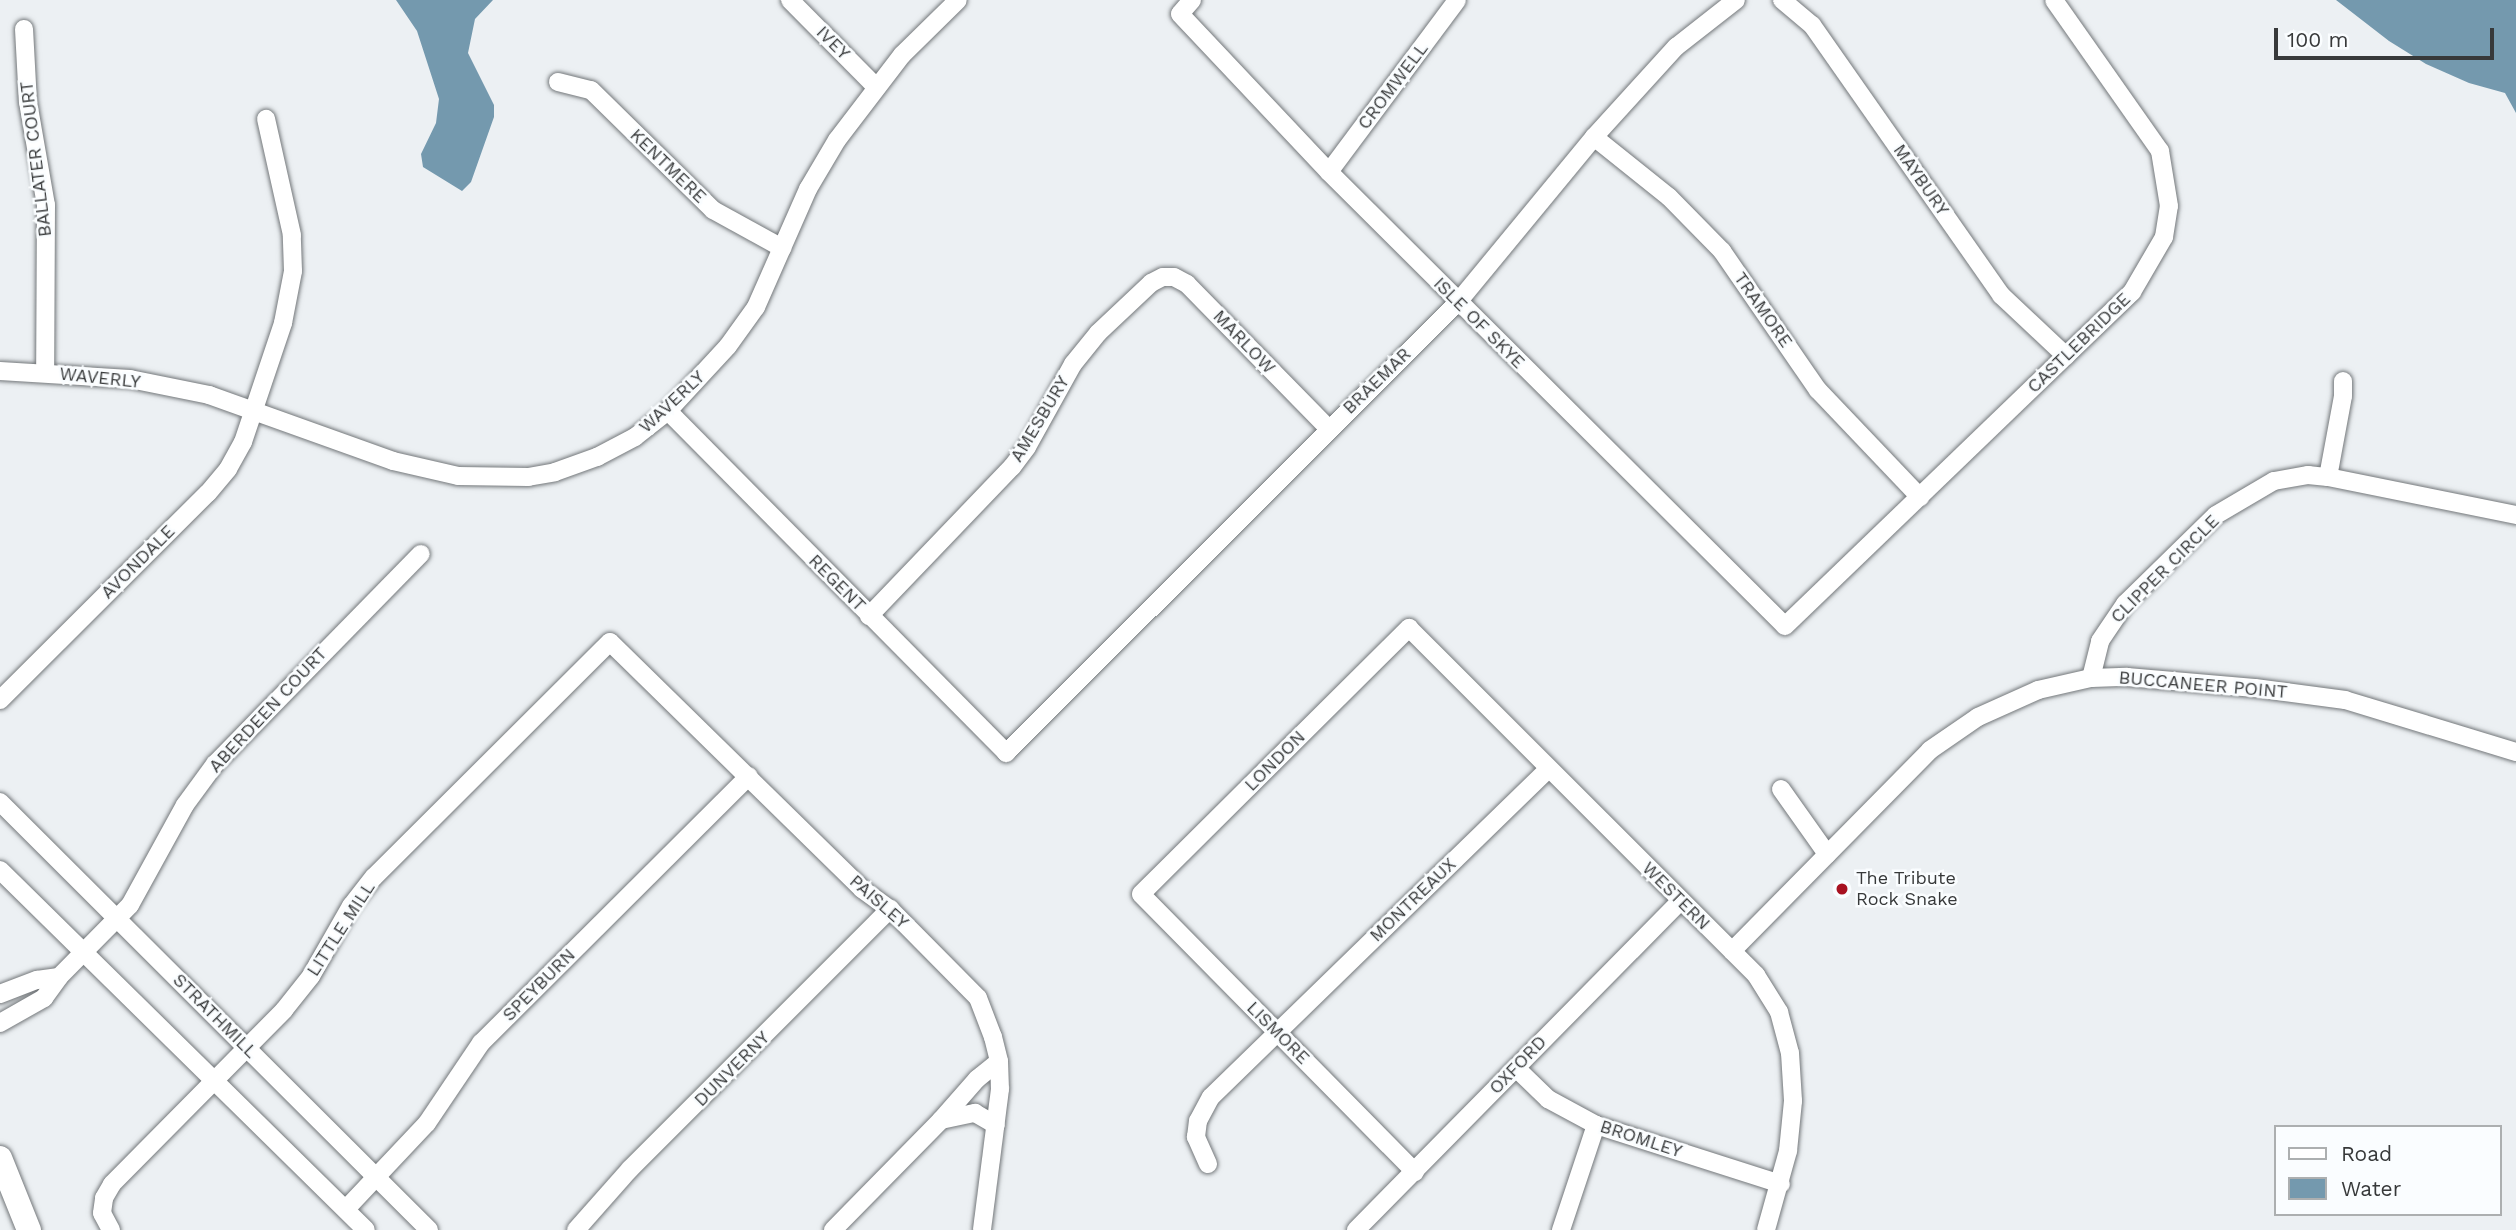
<!DOCTYPE html>
<html>
<head>
<meta charset="utf-8">
<style>
	body { margin:0 }
	#map { position:relative; width:2516px; height:1230px; overflow:hidden; background:#ecf0f3; font-family:"Work Sans",sans-serif }
	div>[style] { position:absolute }
	.water>* { inset:0; background:#7499ae }
	.roads { filter:drop-shadow(0 0 2px #73777a) drop-shadow(0 0 2px #73777a) }
	.minor>* { height:18px; margin:-9px; padding:0 9px; transform-origin:9px; border-radius:9px; background:#fff }
	.secondary>* { height:24px; margin:-12px; padding:0 12px; transform-origin:12px; border-radius:12px; background:#fff }
	.dots>* { width:19px; height:19px; translate:-50% -50%; box-sizing:border-box; border:4px solid #fafdff; border-radius:50% }
	span { translate:-50% -50%; white-space:nowrap; text-align:center; line-height:1.15; -webkit-text-stroke:5px #fafdff; paint-order:stroke }
	.street-label { font-size:18px; color:#37393a }
	.poi-label { font-size:18px; color:#37393a }
	.left { translate:0 -50%; text-align:left }
	.legend { position:absolute; left:2274px; top:1125px; width:228px; height:91px; box-sizing:border-box; background:#fafdff; border:2px solid #acafb0; margin:0; padding:9px 12px; list-style:none; font-size:21px; color:#37393a }
	.legend li { display:flex; align-items:center; gap:14px; height:35px }
	.legend b { width:35px; border:2px solid #acafb0 }
	.scale { position:absolute; left:2274px; top:28px; width:220px; height:32px; box-sizing:border-box; border:4px solid #37393a; border-top:0; padding-left:9px; font-size:21px; line-height:24px; white-space:nowrap; color:#37393a; -webkit-text-stroke:5px #fafdff; paint-order:stroke }
</style>
</head>
<body>
<div id="map">
	<div class="water">
		<div style="clip-path:polygon(396px 0,493px 0,475px 19px,468px 53px,494px 105px,494px 117px,471px 182px,462px 191px,423px 167px,421px 154px,436px 123px,439px 99px,417px 31px)"></div>
		<div style="clip-path:polygon(2336px 0,2516px 0,2516px 113px,2505px 93px,2469px 83px,2426px 64px,2389px 41px)"></div>
	</div>
	<div class="roads">
		<div class="minor">
			<div style="left:790px;top:0;width:121px;rotate:45.3deg"></div>
			<div style="left:1192px;top:0;width:18px;rotate:131deg"></div>
			<div style="left:1180px;top:14px;width:217px;rotate:46.7deg"></div>
			<div style="left:1329px;top:172px;width:643px;rotate:44.87deg"></div>
			<div style="left:1785px;top:626px;width:482px;rotate:-43.9deg"></div>
			<div style="left:2132px;top:292px;width:64px;rotate:-59.8deg"></div>
			<div style="left:2164px;top:237px;width:31px;rotate:-81deg"></div>
			<div style="left:2169px;top:206px;width:56px;rotate:-99.3deg"></div>
			<div style="left:2160px;top:151px;width:184px;rotate:-125.1deg"></div>
			<div style="left:1782px;top:0;width:39px;rotate:40deg"></div>
			<div style="left:1812px;top:25px;width:330px;rotate:55deg"></div>
			<div style="left:2001px;top:295px;width:89px;rotate:43.2deg"></div>
			<div style="left:24px;top:29px;width:73px;rotate:86.9deg"></div>
			<div style="left:28px;top:102px;width:105px;rotate:80.1deg"></div>
			<div style="left:46px;top:205px;width:167px;rotate:90.3deg"></div>
			<div style="left:558px;top:82px;width:34px;rotate:14deg"></div>
			<div style="left:591px;top:90px;width:171px;rotate:44.5deg"></div>
			<div style="left:713px;top:210px;width:79px;rotate:28.8deg"></div>
			<div style="left:1594px;top:137px;width:96px;rotate:38.7deg"></div>
			<div style="left:1669px;top:197px;width:76px;rotate:45.5deg"></div>
			<div style="left:1722px;top:251px;width:169px;rotate:55.4deg"></div>
			<div style="left:1818px;top:390px;width:148px;rotate:46.4deg"></div>
			<div style="left:1329px;top:172px;width:214px;rotate:-53.3deg"></div>
			<div style="left:0;top:371px;width:130px;rotate:3.5deg"></div>
			<div style="left:130px;top:379px;width:81px;rotate:11.4deg"></div>
			<div style="left:209px;top:395px;width:195px;rotate:19.7deg"></div>
			<div style="left:393px;top:461px;width:67px;rotate:13deg"></div>
			<div style="left:458px;top:476px;width:70px;rotate:0.8deg"></div>
			<div style="left:528px;top:477px;width:27px;rotate:-10deg"></div>
			<div style="left:555px;top:472px;width:45px;rotate:-19.7deg"></div>
			<div style="left:597px;top:457px;width:43px;rotate:-27.8deg"></div>
			<div style="left:635px;top:437px;width:42px;rotate:-38.2deg"></div>
			<div style="left:668px;top:411px;width:88px;rotate:-47.3deg"></div>
			<div style="left:728px;top:346px;width:48px;rotate:-54.3deg"></div>
			<div style="left:756px;top:307px;width:129px;rotate:-66.2deg"></div>
			<div style="left:808px;top:189px;width:57px;rotate:-59.4deg"></div>
			<div style="left:837px;top:140px;width:107px;rotate:-52.6deg"></div>
			<div style="left:902px;top:55px;width:78px;rotate:-44.5deg"></div>
			<div style="left:668px;top:411px;width:481px;rotate:45.3deg"></div>
			<div style="left:1006px;top:753px;width:639px;rotate:-44.94deg"></div>
			<div style="left:1458px;top:302px;width:214px;rotate:-50.5deg"></div>
			<div style="left:1594px;top:137px;width:122px;rotate:-47.7deg"></div>
			<div style="left:1676px;top:47px;width:76px;rotate:-38.1deg"></div>
			<div style="left:2328px;top:477px;width:82px;rotate:-79.5deg"></div>
			<div style="left:2343px;top:396px;width:15px;rotate:-90deg"></div>
			<div style="left:869px;top:616px;width:207px;rotate:-46.2deg"></div>
			<div style="left:1012px;top:467px;width:25px;rotate:-53deg"></div>
			<div style="left:1027px;top:447px;width:95px;rotate:-61deg"></div>
			<div style="left:1073px;top:364px;width:40px;rotate:-51deg"></div>
			<div style="left:1098px;top:333px;width:73px;rotate:-43.3deg"></div>
			<div style="left:1151px;top:283px;width:13px;rotate:-27deg"></div>
			<div style="left:1163px;top:277px;width:11px"></div>
			<div style="left:1174px;top:277px;width:15px;rotate:28deg"></div>
			<div style="left:1187px;top:284px;width:203px;rotate:45.6deg"></div>
			<div style="left:2091px;top:678px;width:38px;rotate:-76deg"></div>
			<div style="left:2100px;top:641px;width:45px;rotate:-56deg"></div>
			<div style="left:2125px;top:604px;width:127px;rotate:-44.4deg"></div>
			<div style="left:2216px;top:515px;width:67px;rotate:-30.4deg"></div>
			<div style="left:2274px;top:481px;width:35px;rotate:-10deg"></div>
			<div style="left:2308px;top:475px;width:20px;rotate:6deg"></div>
			<div style="left:2328px;top:477px;width:192px;rotate:11.4deg"></div>
			<div style="left:0;top:700px;width:293px;rotate:-44.9deg"></div>
			<div style="left:208px;top:493px;width:31px;rotate:-50deg"></div>
			<div style="left:228px;top:469px;width:31px;rotate:-61deg"></div>
			<div style="left:243px;top:442px;width:126px;rotate:-71.4deg"></div>
			<div style="left:283px;top:323px;width:53px;rotate:-79.1deg"></div>
			<div style="left:293px;top:271px;width:36px;rotate:-92deg"></div>
			<div style="left:292px;top:235px;width:119px;rotate:-102.6deg"></div>
			<div style="left:1781px;top:789px;width:80px;rotate:54.7deg"></div>
			<div style="left:0;top:802px;width:606px;rotate:44.93deg"></div>
			<div style="left:0;top:870px;width:513px;rotate:44.53deg"></div>
			<div style="left:1732px;top:951px;width:282px;rotate:-45.4deg"></div>
			<div style="left:1930px;top:750px;width:58px;rotate:-34.5deg"></div>
			<div style="left:1978px;top:717px;width:66px;rotate:-24.2deg"></div>
			<div style="left:2038px;top:690px;width:54px;rotate:-12.8deg"></div>
			<div style="left:2091px;top:678px;width:36px;rotate:-2deg"></div>
			<div style="left:2127px;top:677px;width:128px;rotate:4.9deg"></div>
			<div style="left:2255px;top:688px;width:91px;rotate:7.6deg"></div>
			<div style="left:2345px;top:700px;width:179px;rotate:16.9deg"></div>
			<div style="left:0;top:994px;width:40px;rotate:-21deg"></div>
			<div style="left:37px;top:980px;width:22px;rotate:-8deg"></div>
			<div style="left:0;top:1023px;width:51px;rotate:-29.6deg"></div>
			<div style="left:44px;top:998px;width:26px;rotate:-54deg"></div>
			<div style="left:59px;top:977px;width:101px;rotate:-45.4deg"></div>
			<div style="left:130px;top:905px;width:114px;rotate:-61.2deg"></div>
			<div style="left:185px;top:805px;width:51px;rotate:-53.8deg"></div>
			<div style="left:215px;top:764px;width:294px;rotate:-45.6deg"></div>
			<div style="left:1516px;top:1068px;width:45px;rotate:44.1deg"></div>
			<div style="left:1548px;top:1099px;width:55px;rotate:28.4deg"></div>
			<div style="left:1596px;top:1125px;width:194px;rotate:17.7deg"></div>
			<div style="left:941px;top:1120px;width:35px;rotate:-12deg"></div>
			<div style="left:975px;top:1113px;width:24px;rotate:30deg"></div>
			<div style="left:1208px;top:1164px;width:30px;rotate:-114deg"></div>
			<div style="left:1196px;top:1137px;width:16px;rotate:-83deg"></div>
			<div style="left:1198px;top:1121px;width:27px;rotate:-62deg"></div>
			<div style="left:1211px;top:1097px;width:470px;rotate:-44.2deg"></div>
			<div style="left:1415px;top:1172px;width:390px;rotate:-134.6deg"></div>
			<div style="left:1141px;top:894px;width:378px;rotate:-44.8deg"></div>
			<div style="left:1409px;top:628px;width:491px;rotate:45deg"></div>
			<div style="left:1756px;top:975px;width:44px;rotate:58.1deg"></div>
			<div style="left:1779px;top:1012px;width:42px;rotate:75deg"></div>
			<div style="left:1790px;top:1053px;width:48px;rotate:86.4deg"></div>
			<div style="left:1793px;top:1101px;width:50px;rotate:95.7deg"></div>
			<div style="left:1788px;top:1151px;width:82px;rotate:105.6deg"></div>
			<div style="left:346px;top:1209px;width:118px;rotate:-46.7deg"></div>
			<div style="left:427px;top:1123px;width:97px;rotate:-56deg"></div>
			<div style="left:481px;top:1043px;width:378px;rotate:-44.9deg"></div>
			<div style="left:111px;top:1230px;width:19px;rotate:-118deg"></div>
			<div style="left:102px;top:1213px;width:15px;rotate:-82deg"></div>
			<div style="left:104px;top:1198px;width:16px;rotate:-60deg"></div>
			<div style="left:112px;top:1184px;width:245px;rotate:-45.3deg"></div>
			<div style="left:284px;top:1010px;width:43px;rotate:-51.5deg"></div>
			<div style="left:311px;top:976px;width:81px;rotate:-60.3deg"></div>
			<div style="left:351px;top:906px;width:37px;rotate:-52deg"></div>
			<div style="left:374px;top:877px;width:333px;rotate:-44.9deg"></div>
			<div style="left:610px;top:642px;width:353px;rotate:44.4deg"></div>
			<div style="left:862px;top:889px;width:34px;rotate:36deg"></div>
			<div style="left:890px;top:909px;width:125px;rotate:45.3deg"></div>
			<div style="left:978px;top:998px;width:42px;rotate:69deg"></div>
			<div style="left:993px;top:1037px;width:25px;rotate:76deg"></div>
			<div style="left:999px;top:1061px;width:28px;rotate:88deg"></div>
			<div style="left:1000px;top:1089px;width:142px;rotate:97.3deg"></div>
			<div style="left:576px;top:1230px;width:81px;rotate:-48.5deg"></div>
			<div style="left:630px;top:1169px;width:368px;rotate:-45deg"></div>
			<div style="left:833px;top:1230px;width:154px;rotate:-45.5deg"></div>
			<div style="left:941px;top:1120px;width:55px;rotate:-48.7deg"></div>
			<div style="left:977px;top:1079px;width:28px;rotate:-39deg"></div>
			<div style="left:1356px;top:1230px;width:462px;rotate:-45.4deg"></div>
			<div style="left:1561px;top:1230px;width:111px;rotate:-71.6deg"></div>
		</div>
		<div class="secondary">
			<div style="left:0;top:1158px;width:78px;rotate:68.1deg"></div>
		</div>
	</div>
	<div class="dots">
		<div style="left:1842px;top:889px;background:#a81221"></div>
	</div>
	<div class="street-label">
		<span style="left:833px;top:43px;rotate:45deg">IVEY</span>
		<span style="left:1393px;top:86px;rotate:-53deg">CROMWELL</span>
		<span style="left:36px;top:159px;rotate:-97deg">BALLATER COURT</span>
		<span style="left:668px;top:166px;rotate:44deg">KENTMERE</span>
		<span style="left:1921px;top:180px;rotate:55deg">MAYBURY</span>
		<span style="left:1763px;top:310px;rotate:55deg">TRAMORE</span>
		<span style="left:1479px;top:323px;rotate:45deg">ISLE OF SKYE</span>
		<span style="left:1244px;top:342px;rotate:46deg">MARLOW</span>
		<span style="left:2079px;top:343px;rotate:-44deg">CASTLEBRIDGE</span>
		<span style="left:100px;top:378px;rotate:6deg">WAVERLY</span>
		<span style="left:1377px;top:381px;rotate:-44deg">BRAEMAR</span>
		<span style="left:672px;top:402px;rotate:-43deg">WAVERLY</span>
		<span style="left:1040px;top:419px;rotate:-59deg">AMESBURY</span>
		<span style="left:138px;top:562px;rotate:-45deg">AVONDALE</span>
		<span style="left:2165px;top:569px;rotate:-45deg">CLIPPER CIRCLE</span>
		<span style="left:837px;top:583px;rotate:45deg">REGENT</span>
		<span style="left:2203px;top:685px;rotate:5deg">BUCCANEER POINT</span>
		<span style="left:268px;top:710px;rotate:-47deg">ABERDEEN COURT</span>
		<span style="left:1275px;top:761px;rotate:-45deg">LONDON</span>
		<span style="left:1676px;top:896px;rotate:45deg">WESTERN</span>
		<span style="left:1413px;top:900px;rotate:-44deg">MONTREAUX</span>
		<span style="left:879px;top:902px;rotate:41deg">PAISLEY</span>
		<span style="left:341px;top:929px;rotate:-57deg">LITTLE MILL</span>
		<span style="left:539px;top:985px;rotate:-45deg">SPEYBURN</span>
		<span style="left:215px;top:1016px;rotate:45deg">STRATHMILL</span>
		<span style="left:1278px;top:1033px;rotate:45deg">LISMORE</span>
		<span style="left:1518px;top:1065px;rotate:-46deg">OXFORD</span>
		<span style="left:732px;top:1069px;rotate:-45deg">DUNVERNY</span>
		<span style="left:1641px;top:1139px;rotate:18deg">BROMLEY</span>
	</div>
	<div class="poi-label">
		<span class="left" style="left:1856px;top:889px">The Tribute<br>Rock Snake</span>
	</div>
	<ul class="legend">
	<li><b style="height:9px;background:#fff"></b>Road</li>
	<li><b style="height:19px;background:#7499ae"></b>Water</li>
	</ul>
	<div class="scale">100 m</div>
</div>
</body>
</html>
